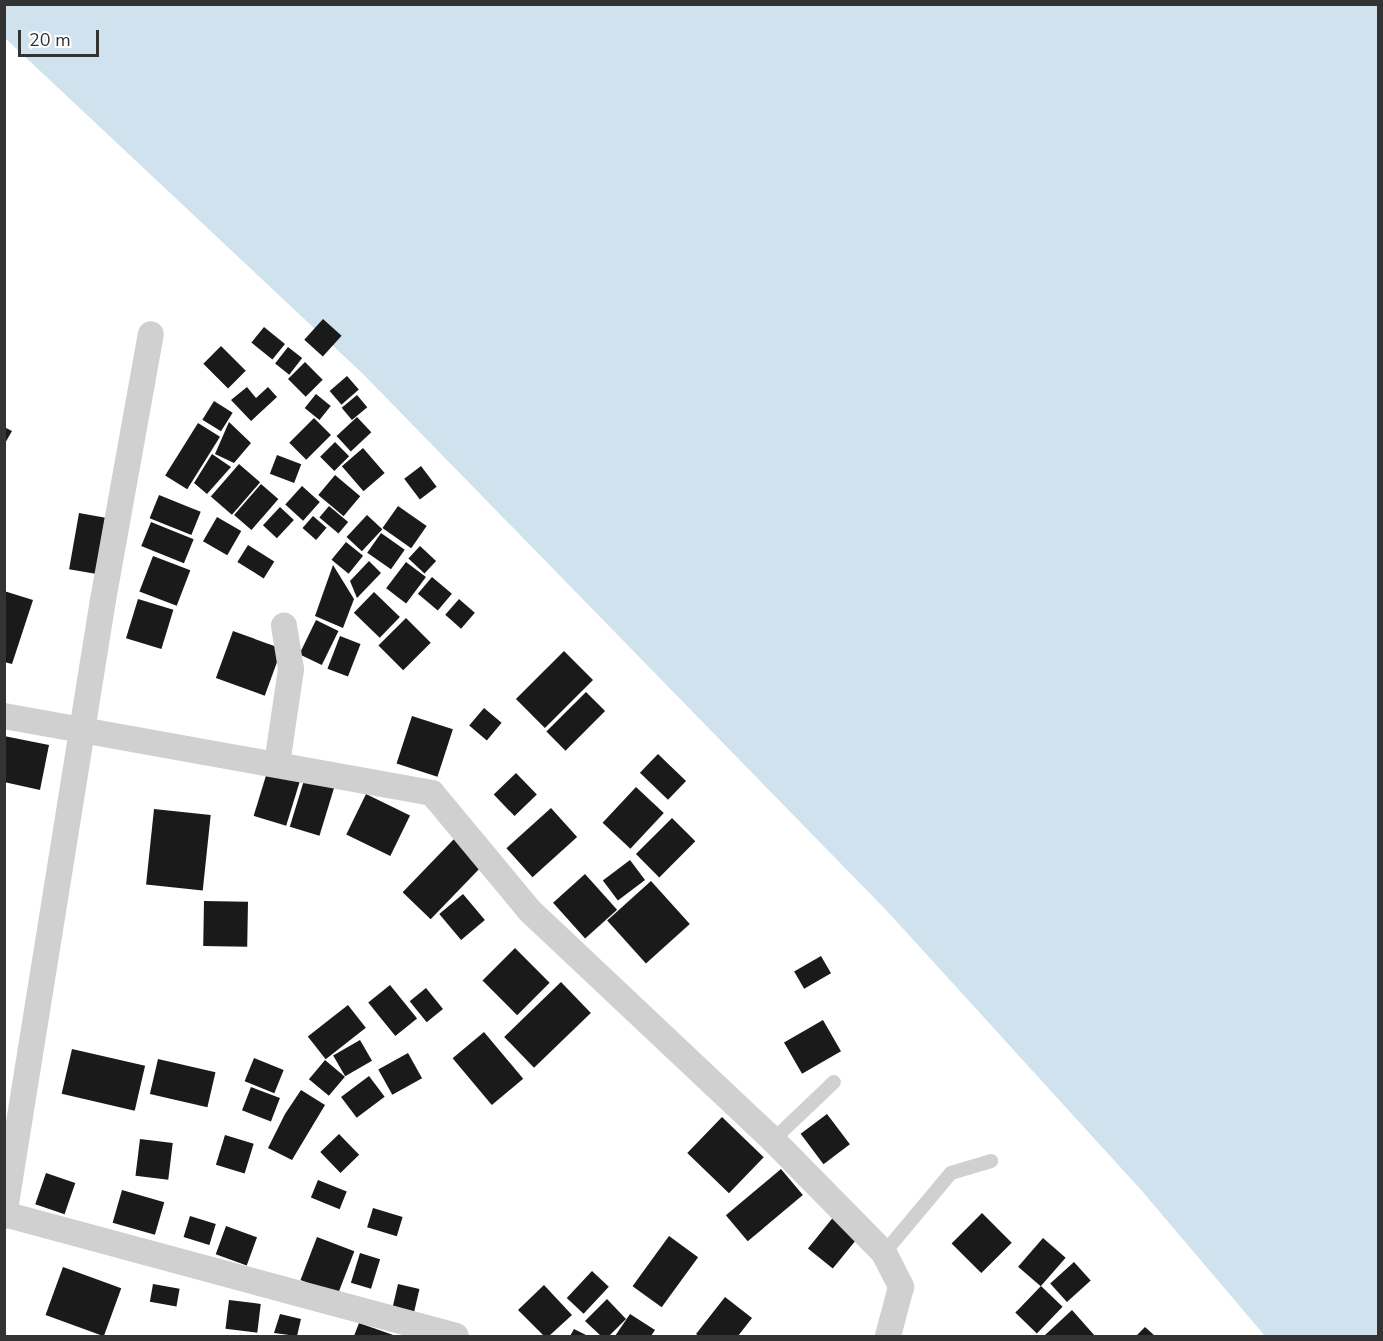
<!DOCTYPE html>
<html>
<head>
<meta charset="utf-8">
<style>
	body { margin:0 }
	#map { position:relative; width:1383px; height:1341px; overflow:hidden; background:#fff; font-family:"Nunito Sans",sans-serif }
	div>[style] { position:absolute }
	.water>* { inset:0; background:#cfe2ee }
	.building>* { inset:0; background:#1a1a1a; transform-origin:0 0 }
	.lane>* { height:14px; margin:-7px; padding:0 7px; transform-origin:7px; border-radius:7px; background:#d0d0d0 }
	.street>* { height:26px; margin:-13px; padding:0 13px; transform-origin:13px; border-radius:13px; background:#d0d0d0 }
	span { translate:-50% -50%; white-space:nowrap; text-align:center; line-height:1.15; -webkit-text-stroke:6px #fff; paint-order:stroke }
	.frame { position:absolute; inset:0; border:6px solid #333; pointer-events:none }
	.scale { position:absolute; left:18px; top:30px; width:81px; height:27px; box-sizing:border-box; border:3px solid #333; border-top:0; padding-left:8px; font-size:18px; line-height:21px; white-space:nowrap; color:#333; -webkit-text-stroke:4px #fff; paint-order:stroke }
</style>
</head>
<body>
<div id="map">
	<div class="water">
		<div style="clip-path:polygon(4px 5px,1378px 5px,1378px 1336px,1265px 1336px,1142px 1191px,887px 911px,363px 374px,5px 38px)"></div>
	</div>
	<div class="building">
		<div style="left:323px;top:319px;width:25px;height:28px;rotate:42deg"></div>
		<div style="left:264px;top:327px;width:27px;height:20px;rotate:39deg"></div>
		<div style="left:221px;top:346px;width:35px;height:25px;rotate:45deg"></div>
		<div style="left:288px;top:347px;width:18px;height:21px;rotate:38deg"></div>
		<div style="left:305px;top:362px;width:25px;height:24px;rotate:45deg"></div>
		<div style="left:347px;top:376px;width:18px;height:23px;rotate:49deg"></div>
		<div style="clip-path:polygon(247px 387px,256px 398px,268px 387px,277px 397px,251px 421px,231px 400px)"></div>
		<div style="left:316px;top:394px;width:19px;height:18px;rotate:39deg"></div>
		<div style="left:357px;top:395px;width:16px;height:20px;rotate:50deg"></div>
		<div style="left:214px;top:401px;width:22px;height:22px;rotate:32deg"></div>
		<div style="left:357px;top:417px;width:21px;height:28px;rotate:47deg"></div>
		<div style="left:314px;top:418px;width:24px;height:35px;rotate:45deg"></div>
		<div style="clip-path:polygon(229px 422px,251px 443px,234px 463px,215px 454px)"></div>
		<div style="left:198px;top:423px;width:26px;height:62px;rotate:32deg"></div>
		<div style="clip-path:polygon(4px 427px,12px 431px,4px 445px)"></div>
		<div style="left:335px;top:442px;width:20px;height:21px;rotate:45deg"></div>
		<div style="left:363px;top:448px;width:33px;height:28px;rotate:49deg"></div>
		<div style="clip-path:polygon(212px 454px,231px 467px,207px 494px,194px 483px)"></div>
		<div style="left:277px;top:455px;width:26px;height:20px;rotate:21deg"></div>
		<div style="left:239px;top:464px;width:28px;height:43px;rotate:41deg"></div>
		<div style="left:421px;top:466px;width:26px;height:21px;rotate:53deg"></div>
		<div style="left:335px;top:475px;width:33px;height:26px;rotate:40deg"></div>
		<div style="left:261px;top:484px;width:23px;height:41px;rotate:41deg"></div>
		<div style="left:302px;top:486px;width:24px;height:25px;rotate:42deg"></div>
		<div style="left:159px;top:495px;width:45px;height:25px;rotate:22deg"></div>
		<div style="left:329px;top:506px;width:25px;height:15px;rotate:40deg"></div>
		<div style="left:398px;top:506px;width:35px;height:27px;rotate:35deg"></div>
		<div style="left:280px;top:507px;width:19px;height:25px;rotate:43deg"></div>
		<div style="left:79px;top:513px;width:34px;height:57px;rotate:10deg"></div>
		<div style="left:367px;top:515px;width:21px;height:30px;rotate:43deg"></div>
		<div style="left:313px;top:516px;width:18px;height:16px;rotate:41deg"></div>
		<div style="left:217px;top:517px;width:28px;height:28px;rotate:30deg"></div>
		<div style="left:151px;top:522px;width:46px;height:26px;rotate:22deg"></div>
		<div style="left:381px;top:533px;width:29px;height:24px;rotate:35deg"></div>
		<div style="left:346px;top:542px;width:22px;height:23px;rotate:39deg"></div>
		<div style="left:248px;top:545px;width:31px;height:20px;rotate:32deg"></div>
		<div style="left:420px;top:546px;width:22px;height:17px;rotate:43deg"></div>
		<div style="left:153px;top:556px;width:40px;height:38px;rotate:21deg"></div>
		<div style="clip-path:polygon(369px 561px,381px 573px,357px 598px,350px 581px)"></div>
		<div style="left:406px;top:562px;width:25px;height:33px;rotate:37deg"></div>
		<div style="clip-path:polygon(333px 565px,354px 599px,343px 628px,315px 616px)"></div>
		<div style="left:432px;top:577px;width:26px;height:22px;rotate:40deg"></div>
		<div style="clip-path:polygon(4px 591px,33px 600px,12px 664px,4px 662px)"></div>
		<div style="left:374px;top:592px;width:36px;height:29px;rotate:44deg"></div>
		<div style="left:138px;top:599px;width:37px;height:41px;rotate:17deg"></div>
		<div style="left:459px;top:599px;width:21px;height:21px;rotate:41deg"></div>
		<div style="left:406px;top:618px;width:35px;height:39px;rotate:45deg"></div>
		<div style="left:316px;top:620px;width:25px;height:38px;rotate:26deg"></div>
		<div style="left:233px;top:631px;width:52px;height:50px;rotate:20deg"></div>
		<div style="left:340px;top:636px;width:22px;height:35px;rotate:21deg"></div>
		<div style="left:564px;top:651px;width:41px;height:68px;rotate:45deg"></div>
		<div style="left:586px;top:692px;width:27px;height:56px;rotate:45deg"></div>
		<div style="left:484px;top:708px;width:23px;height:23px;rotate:40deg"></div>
		<div style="left:412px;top:716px;width:43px;height:50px;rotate:18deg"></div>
		<div style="clip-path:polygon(4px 736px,49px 745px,40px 790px,4px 782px)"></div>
		<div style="left:658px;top:754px;width:39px;height:26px;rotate:44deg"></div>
		<div style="left:268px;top:769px;width:34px;height:49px;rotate:17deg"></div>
		<div style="left:516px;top:773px;width:30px;height:31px;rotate:46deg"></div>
		<div style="left:305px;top:777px;width:31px;height:52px;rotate:17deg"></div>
		<div style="left:636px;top:787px;width:38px;height:49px;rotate:43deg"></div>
		<div style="left:366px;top:794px;width:49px;height:45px;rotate:26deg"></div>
		<div style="left:551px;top:808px;width:39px;height:60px;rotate:48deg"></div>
		<div style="left:154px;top:809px;width:57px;height:76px;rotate:6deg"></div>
		<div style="left:672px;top:818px;width:33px;height:51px;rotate:45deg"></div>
		<div style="left:454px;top:839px;width:39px;height:74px;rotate:44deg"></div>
		<div style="left:630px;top:860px;width:25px;height:34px;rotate:53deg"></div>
		<div style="left:585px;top:874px;width:48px;height:43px;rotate:48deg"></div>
		<div style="left:651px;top:881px;width:58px;height:59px;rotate:48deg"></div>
		<div style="left:463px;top:894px;width:34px;height:31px;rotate:50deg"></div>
		<div style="left:204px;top:901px;width:44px;height:45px;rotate:1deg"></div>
		<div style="left:515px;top:948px;width:49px;height:46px;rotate:45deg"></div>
		<div style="left:821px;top:956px;width:20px;height:31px;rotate:60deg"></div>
		<div style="left:561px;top:982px;width:43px;height:79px;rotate:46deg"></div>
		<div style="left:390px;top:985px;width:43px;height:28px;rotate:51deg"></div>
		<div style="left:426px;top:988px;width:27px;height:21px;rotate:51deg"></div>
		<div style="left:348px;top:1005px;width:29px;height:51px;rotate:52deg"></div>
		<div style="left:823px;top:1020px;width:36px;height:45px;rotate:60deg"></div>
		<div style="left:484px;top:1032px;width:61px;height:41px;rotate:50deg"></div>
		<div style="left:360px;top:1040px;width:24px;height:31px;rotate:60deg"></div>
		<div style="left:72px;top:1049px;width:75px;height:46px;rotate:13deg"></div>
		<div style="left:408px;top:1053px;width:29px;height:34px;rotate:61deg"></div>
		<div style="left:254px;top:1058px;width:32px;height:25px;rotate:22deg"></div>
		<div style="left:158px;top:1059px;width:59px;height:36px;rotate:13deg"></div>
		<div style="left:325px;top:1060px;width:26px;height:25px;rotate:40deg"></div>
		<div style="left:369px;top:1076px;width:26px;height:35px;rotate:53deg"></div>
		<div style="left:251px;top:1087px;width:31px;height:25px;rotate:21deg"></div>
		<div style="clip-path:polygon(301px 1090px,325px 1105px,292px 1160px,268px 1148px,285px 1114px)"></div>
		<div style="left:827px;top:1114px;width:38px;height:33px;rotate:53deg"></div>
		<div style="left:722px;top:1117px;width:58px;height:50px;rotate:44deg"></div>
		<div style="left:339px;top:1134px;width:29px;height:26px;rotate:46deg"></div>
		<div style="left:225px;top:1135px;width:30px;height:31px;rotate:17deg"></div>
		<div style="left:140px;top:1139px;width:33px;height:37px;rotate:7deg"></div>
		<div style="left:781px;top:1169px;width:34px;height:72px;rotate:50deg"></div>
		<div style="left:46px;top:1173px;width:31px;height:33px;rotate:19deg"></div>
		<div style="left:318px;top:1180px;width:31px;height:19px;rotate:22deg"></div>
		<div style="left:122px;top:1190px;width:44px;height:34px;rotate:16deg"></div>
		<div style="left:373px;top:1208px;width:31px;height:20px;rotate:17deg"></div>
		<div style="left:982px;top:1213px;width:42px;height:43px;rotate:45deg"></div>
		<div style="left:835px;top:1215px;width:32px;height:43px;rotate:39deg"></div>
		<div style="left:190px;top:1216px;width:27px;height:22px;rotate:17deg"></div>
		<div style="left:226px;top:1226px;width:33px;height:30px;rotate:20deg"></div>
		<div style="left:669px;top:1236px;width:36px;height:62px;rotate:36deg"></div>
		<div style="left:317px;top:1237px;width:40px;height:46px;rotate:21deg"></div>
		<div style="left:1043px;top:1238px;width:30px;height:38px;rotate:41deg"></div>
		<div style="left:360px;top:1253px;width:21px;height:31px;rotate:17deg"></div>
		<div style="left:1074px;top:1262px;width:25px;height:32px;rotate:48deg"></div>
		<div style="left:63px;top:1267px;width:62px;height:51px;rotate:20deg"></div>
		<div style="left:592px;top:1271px;width:23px;height:37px;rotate:43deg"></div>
		<div style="left:153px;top:1284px;width:27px;height:18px;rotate:10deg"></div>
		<div style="left:398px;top:1284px;width:22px;height:26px;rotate:13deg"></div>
		<div style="clip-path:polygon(544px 1285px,572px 1315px,549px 1336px,544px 1336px,518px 1310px)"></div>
		<div style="left:1041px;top:1286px;width:30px;height:37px;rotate:44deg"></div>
		<div style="clip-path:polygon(725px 1297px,752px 1318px,738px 1336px,699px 1336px,696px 1334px)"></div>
		<div style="clip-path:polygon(607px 1299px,626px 1319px,609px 1336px,601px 1336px,585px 1321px)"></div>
		<div style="left:229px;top:1300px;width:32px;height:29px;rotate:7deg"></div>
		<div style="clip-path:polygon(1072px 1310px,1095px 1336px,1044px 1336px)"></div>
		<div style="clip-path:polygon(280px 1314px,301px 1319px,297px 1336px,274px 1333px)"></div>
		<div style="clip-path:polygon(630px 1314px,655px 1330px,651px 1336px,615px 1336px)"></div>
		<div style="clip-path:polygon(359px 1323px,396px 1336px,354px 1336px)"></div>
		<div style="clip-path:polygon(1145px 1327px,1155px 1336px,1136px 1336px)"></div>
		<div style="clip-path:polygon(574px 1329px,588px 1336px,570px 1336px)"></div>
	</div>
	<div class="lane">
		<div style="left:773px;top:1140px;width:84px;rotate:-43.6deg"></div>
		<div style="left:884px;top:1253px;width:104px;rotate:-50.1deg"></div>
		<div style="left:951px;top:1173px;width:42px;rotate:-16.7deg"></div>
	</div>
	<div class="street">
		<div style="left:4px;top:716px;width:435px;rotate:10.2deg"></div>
		<div style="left:432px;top:793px;width:153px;rotate:50.3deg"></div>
		<div style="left:530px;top:911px;width:334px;rotate:43.3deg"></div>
		<div style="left:773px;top:1140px;width:158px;rotate:45.5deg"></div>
		<div style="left:884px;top:1253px;width:38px;rotate:63deg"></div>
		<div style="left:901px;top:1287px;width:51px;rotate:104.9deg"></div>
		<div style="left:277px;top:764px;width:96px;rotate:-81.6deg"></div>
		<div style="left:291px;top:669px;width:44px;rotate:-99.2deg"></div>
		<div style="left:4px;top:1214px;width:468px;rotate:15.1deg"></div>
		<div style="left:4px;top:1216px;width:624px;rotate:-80.87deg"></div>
		<div style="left:103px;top:600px;width:270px;rotate:-79.8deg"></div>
	</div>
	<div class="frame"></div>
	<div class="scale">20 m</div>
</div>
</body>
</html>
